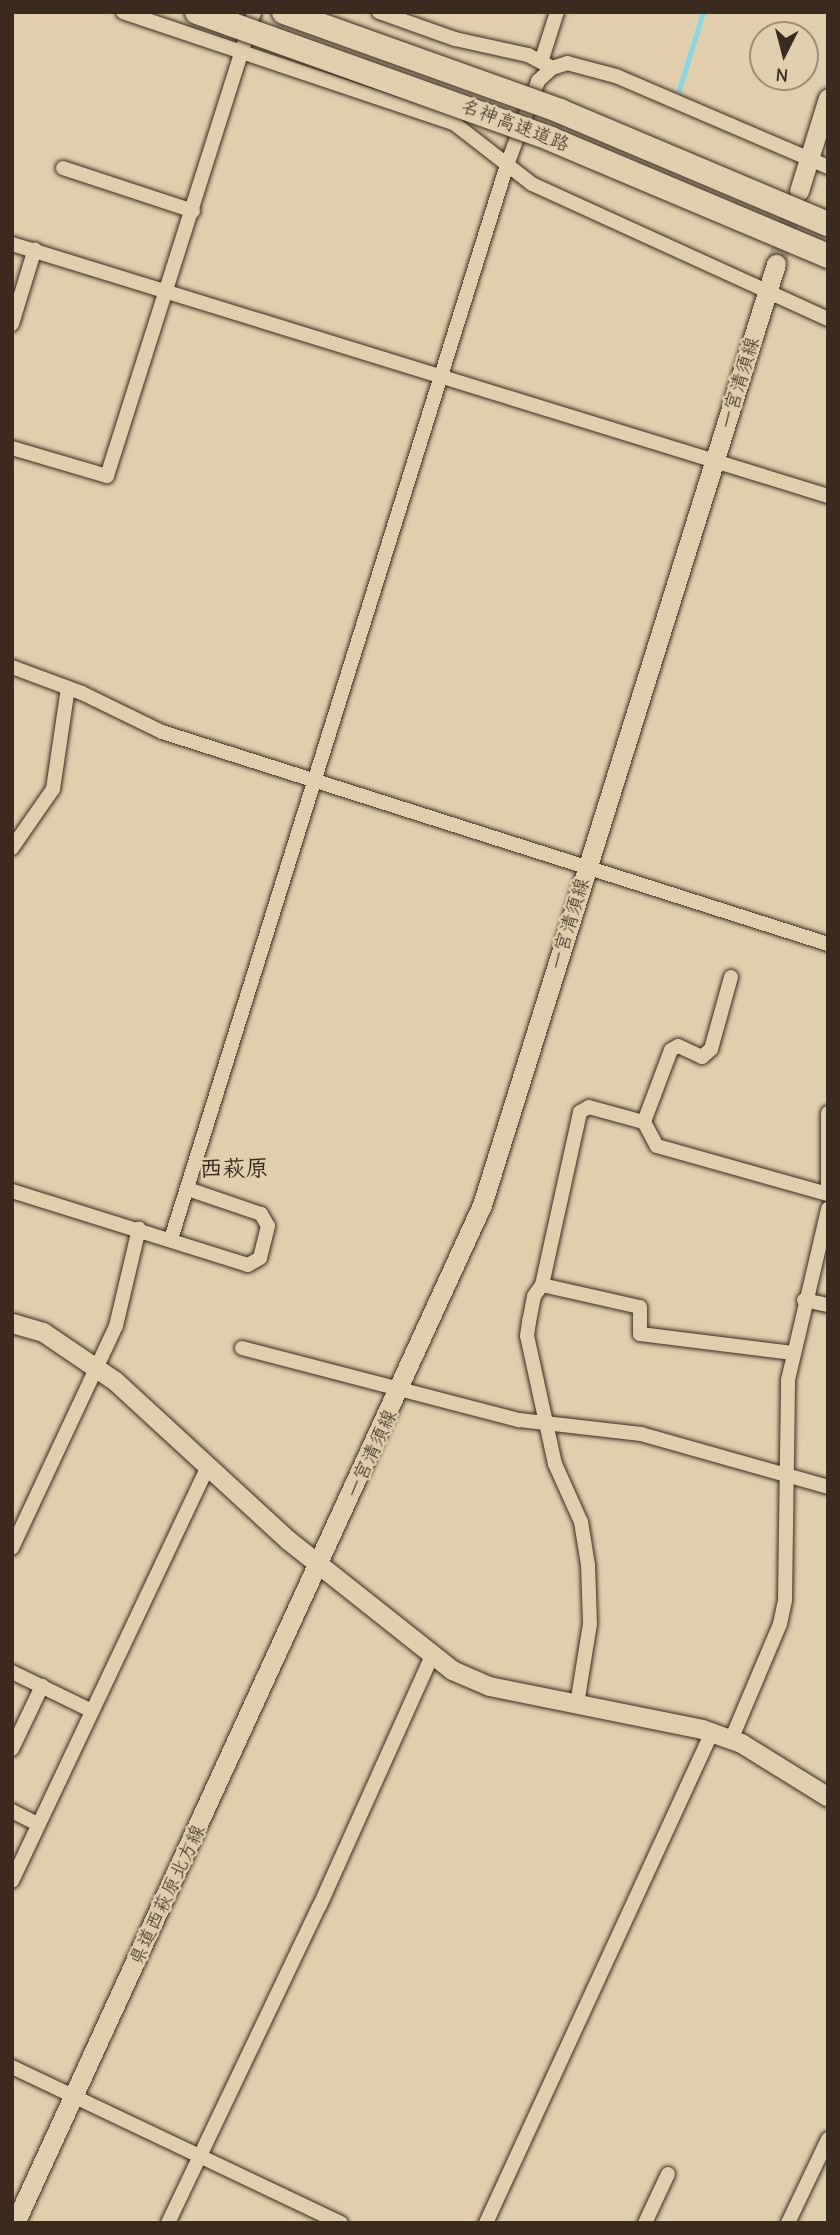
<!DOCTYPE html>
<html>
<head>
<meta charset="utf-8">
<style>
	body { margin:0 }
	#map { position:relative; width:840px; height:2235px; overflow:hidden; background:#e0ceac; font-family:"Comic Neue","Klee One",sans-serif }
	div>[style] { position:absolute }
	.stream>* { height:5px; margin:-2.5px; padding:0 2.5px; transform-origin:2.5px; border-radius:2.5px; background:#87d7e1 }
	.secondary-tunnel>* { height:19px; margin-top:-9.5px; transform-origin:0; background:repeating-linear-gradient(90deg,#bfad90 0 19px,transparent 0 29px) }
	.roads { filter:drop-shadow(0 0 2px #3b2a1e) drop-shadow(0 0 2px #3b2a1e) }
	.street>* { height:14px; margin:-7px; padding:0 7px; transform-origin:7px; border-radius:7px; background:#e0ceac }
	.secondary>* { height:19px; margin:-9.5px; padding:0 9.5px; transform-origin:9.5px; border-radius:9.5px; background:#e0ceac }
	.bridges { filter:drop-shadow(0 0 2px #3b2a1e) drop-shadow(0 0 2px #3b2a1e) }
	.highway-bridge>* { height:24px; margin:-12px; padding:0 12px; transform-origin:12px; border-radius:12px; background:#e0ceac }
	span { translate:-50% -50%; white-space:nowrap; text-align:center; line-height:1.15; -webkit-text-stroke:5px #e0ceac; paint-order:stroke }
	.street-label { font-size:19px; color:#3b2a1e }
	.quarter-label { font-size:23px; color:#3b2a1e; font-weight:700 }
	.frame { position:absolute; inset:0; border:14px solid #3b2a1e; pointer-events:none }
	.north { position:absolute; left:749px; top:21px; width:70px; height:70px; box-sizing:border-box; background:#e0ceac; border:2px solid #9e8c73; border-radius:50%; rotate:186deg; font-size:19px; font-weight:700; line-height:28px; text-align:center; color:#3b2a1e }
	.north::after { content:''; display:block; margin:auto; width:24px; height:32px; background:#3b2a1e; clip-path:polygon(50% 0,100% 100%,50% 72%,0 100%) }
</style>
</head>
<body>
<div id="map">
	<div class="stream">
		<div style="left:679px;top:90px;width:82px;rotate:-72.9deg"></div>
	</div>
	<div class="secondary-tunnel">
		<div style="left:776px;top:264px;width:69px;rotate:-73.1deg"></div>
	</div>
	<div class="roads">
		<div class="street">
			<div style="left:123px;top:12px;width:350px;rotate:18.6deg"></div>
			<div style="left:455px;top:124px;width:98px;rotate:37.9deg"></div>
			<div style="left:532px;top:184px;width:325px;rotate:24.5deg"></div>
			<div style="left:379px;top:12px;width:81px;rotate:19.6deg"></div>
			<div style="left:455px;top:39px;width:75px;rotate:12.4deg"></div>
			<div style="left:528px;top:55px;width:27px;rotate:28deg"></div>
			<div style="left:541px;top:62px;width:52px;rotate:-72.3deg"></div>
			<div style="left:63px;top:168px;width:137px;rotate:18.3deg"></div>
			<div style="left:12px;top:244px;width:854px;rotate:17.16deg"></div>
			<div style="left:12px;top:324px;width:78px;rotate:-73deg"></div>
			<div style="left:12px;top:448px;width:99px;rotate:16.4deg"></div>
			<div style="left:107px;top:476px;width:487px;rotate:-72.4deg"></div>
			<div style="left:12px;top:667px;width:75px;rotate:20.4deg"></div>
			<div style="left:82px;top:693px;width:89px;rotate:26deg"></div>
			<div style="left:162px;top:732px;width:699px;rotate:17.66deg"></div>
			<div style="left:12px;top:848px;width:72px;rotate:-55.2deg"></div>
			<div style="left:53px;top:789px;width:102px;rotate:-81.6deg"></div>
			<div style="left:731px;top:977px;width:75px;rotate:105.5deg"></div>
			<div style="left:711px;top:1049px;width:12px;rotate:138deg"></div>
			<div style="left:702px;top:1057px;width:26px;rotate:-155deg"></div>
			<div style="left:678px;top:1046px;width:8px;rotate:150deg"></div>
			<div style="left:671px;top:1050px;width:77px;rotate:110.6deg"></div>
			<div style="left:644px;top:1122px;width:27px;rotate:62deg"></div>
			<div style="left:657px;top:1146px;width:178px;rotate:15.7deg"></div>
			<div style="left:828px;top:1113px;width:71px;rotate:90deg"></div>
			<div style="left:12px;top:1191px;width:247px;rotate:17.4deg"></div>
			<div style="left:248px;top:1265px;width:14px;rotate:-30deg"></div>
			<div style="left:260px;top:1258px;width:33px;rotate:-76deg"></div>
			<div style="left:268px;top:1226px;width:14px;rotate:-120deg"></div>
			<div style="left:261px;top:1214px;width:77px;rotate:-161.1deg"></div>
			<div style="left:171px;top:1239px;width:1125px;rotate:-72.63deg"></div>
			<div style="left:507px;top:165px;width:90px;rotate:-69.7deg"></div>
			<div style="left:538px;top:81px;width:19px;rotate:-43deg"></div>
			<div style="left:552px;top:68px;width:16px;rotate:-18deg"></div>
			<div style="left:567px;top:63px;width:51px;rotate:14.9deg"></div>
			<div style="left:616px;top:76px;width:231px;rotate:23.2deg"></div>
			<div style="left:542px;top:1285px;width:100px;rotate:12.7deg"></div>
			<div style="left:640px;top:1307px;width:27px;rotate:90deg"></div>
			<div style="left:640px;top:1334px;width:154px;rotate:7.1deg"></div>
			<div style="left:804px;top:1300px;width:25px;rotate:12deg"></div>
			<div style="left:242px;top:1348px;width:286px;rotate:14.6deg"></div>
			<div style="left:519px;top:1420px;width:123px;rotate:6.5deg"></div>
			<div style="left:641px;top:1434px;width:194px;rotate:15.8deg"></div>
			<div style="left:12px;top:1548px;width:245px;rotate:-64.9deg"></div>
			<div style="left:116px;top:1326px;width:100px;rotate:-76.7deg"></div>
			<div style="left:12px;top:1672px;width:89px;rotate:26deg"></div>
			<div style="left:577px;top:1704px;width:81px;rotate:-80.8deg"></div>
			<div style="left:590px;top:1624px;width:59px;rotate:-91.9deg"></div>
			<div style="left:588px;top:1565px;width:44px;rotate:-99.2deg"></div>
			<div style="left:581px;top:1522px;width:64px;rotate:-114.1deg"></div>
			<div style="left:555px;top:1464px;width:131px;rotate:-102.3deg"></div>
			<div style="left:527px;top:1336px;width:14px;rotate:-82deg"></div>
			<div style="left:529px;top:1322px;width:26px;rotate:-79deg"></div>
			<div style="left:534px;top:1296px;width:14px;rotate:-54deg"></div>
			<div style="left:542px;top:1285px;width:177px;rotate:-77.6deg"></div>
			<div style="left:580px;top:1112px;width:10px;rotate:-29deg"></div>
			<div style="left:589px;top:1107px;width:57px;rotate:15.3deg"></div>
			<div style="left:731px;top:1740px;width:126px;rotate:-67.1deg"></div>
			<div style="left:780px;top:1624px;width:25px;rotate:-78deg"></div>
			<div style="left:785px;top:1600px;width:220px;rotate:-89.2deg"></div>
			<div style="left:788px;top:1380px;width:176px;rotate:-76.8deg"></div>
			<div style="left:12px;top:1749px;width:70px;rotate:-64.5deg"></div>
			<div style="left:12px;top:1811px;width:29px;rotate:27deg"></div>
			<div style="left:12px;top:1881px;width:456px;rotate:-64.7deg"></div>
			<div style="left:12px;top:2067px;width:364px;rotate:25.4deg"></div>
			<div style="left:168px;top:2223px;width:352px;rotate:-64.5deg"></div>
			<div style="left:320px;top:1905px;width:273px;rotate:-65.8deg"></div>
			<div style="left:486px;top:2223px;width:541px;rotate:-65.28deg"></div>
			<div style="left:645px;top:2223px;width:54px;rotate:-64.9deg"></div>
			<div style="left:788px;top:2223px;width:93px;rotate:-64.5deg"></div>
		</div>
		<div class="secondary">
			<div style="left:799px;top:191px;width:97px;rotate:-72.7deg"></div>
			<div style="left:12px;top:1323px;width:32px;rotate:16deg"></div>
			<div style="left:43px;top:1332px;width:87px;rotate:34.2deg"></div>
			<div style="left:115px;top:1381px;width:235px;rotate:42.6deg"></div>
			<div style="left:288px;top:1540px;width:209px;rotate:38.4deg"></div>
			<div style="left:452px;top:1670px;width:40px;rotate:23.4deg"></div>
			<div style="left:489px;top:1686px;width:217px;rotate:11.4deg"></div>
			<div style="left:702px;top:1729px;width:41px;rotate:19.7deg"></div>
			<div style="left:741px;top:1743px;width:102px;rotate:31.8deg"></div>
			<div style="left:15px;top:2223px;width:1120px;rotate:-65.36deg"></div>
			<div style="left:482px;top:1205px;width:986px;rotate:-72.65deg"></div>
		</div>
	</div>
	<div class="bridges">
		<div class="highway-bridge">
			<div style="left:197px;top:12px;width:376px;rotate:19.7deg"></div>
			<div style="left:551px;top:139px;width:301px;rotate:22.9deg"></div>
			<div style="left:284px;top:12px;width:293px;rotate:19.7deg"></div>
			<div style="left:560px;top:111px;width:291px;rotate:22.9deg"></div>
		</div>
	</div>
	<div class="street-label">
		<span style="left:515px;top:126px;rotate:21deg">名神高速道路</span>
		<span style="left:740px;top:383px;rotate:-73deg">一宮清須線</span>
		<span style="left:570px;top:924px;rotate:-73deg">一宮清須線</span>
		<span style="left:372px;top:1454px;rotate:-65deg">一宮清須線</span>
		<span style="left:168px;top:1895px;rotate:-65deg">県道西萩原北方線</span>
	</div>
	<div class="quarter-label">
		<span style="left:234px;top:1169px">西萩原</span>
	</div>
	<div class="frame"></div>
	<div class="north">N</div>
</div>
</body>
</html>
